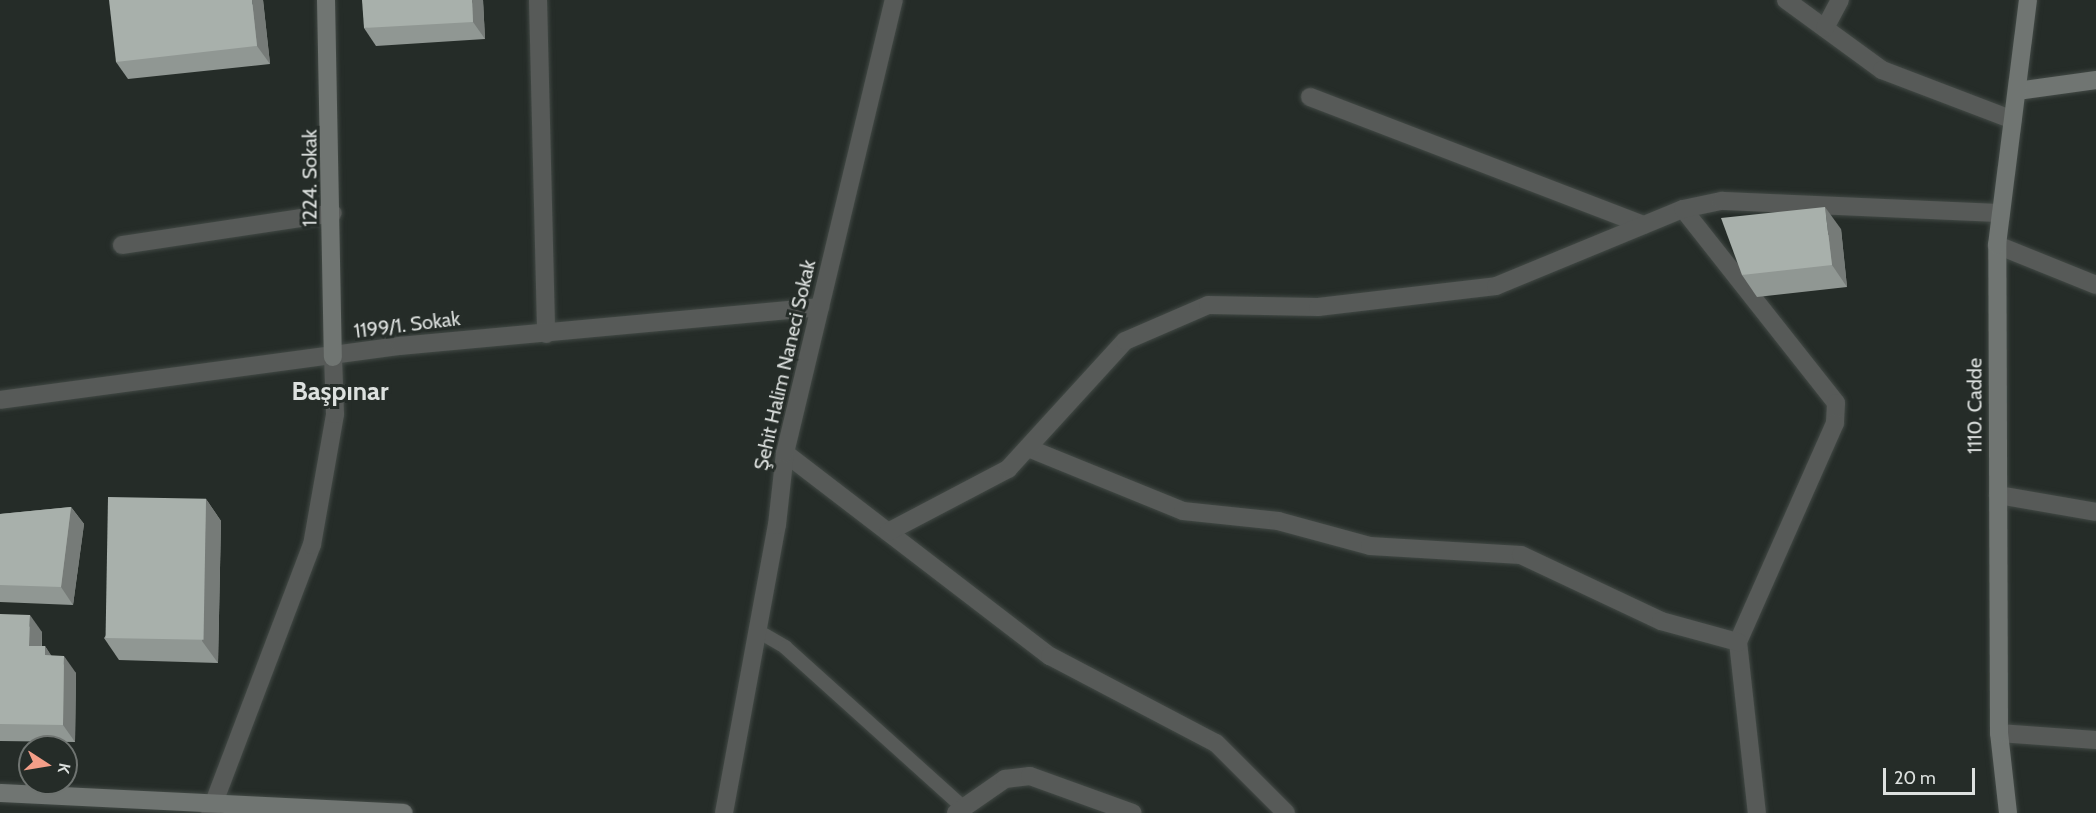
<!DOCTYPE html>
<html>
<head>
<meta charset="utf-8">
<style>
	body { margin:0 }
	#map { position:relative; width:2096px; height:813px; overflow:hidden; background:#252c28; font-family:Cabin,sans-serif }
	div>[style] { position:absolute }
	.roads { filter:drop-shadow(0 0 2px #424945) drop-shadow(0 0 2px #424945) }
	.lane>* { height:14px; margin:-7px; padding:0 7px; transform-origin:7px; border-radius:7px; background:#575a58 }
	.street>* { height:18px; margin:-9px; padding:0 9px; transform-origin:9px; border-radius:9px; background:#575a58 }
	.secondary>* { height:18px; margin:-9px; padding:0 9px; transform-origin:9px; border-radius:9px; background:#707572 }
	.wall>* { inset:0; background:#909793 }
	.shaded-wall>* { inset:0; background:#767b78 }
	.building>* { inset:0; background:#a8b0ab; transform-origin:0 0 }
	span { translate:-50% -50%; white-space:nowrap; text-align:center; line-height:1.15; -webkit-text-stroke:6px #252c28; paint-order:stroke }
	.street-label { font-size:20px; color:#dde1df }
	.district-label { font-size:26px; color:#dde1df; font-weight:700 }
	.north { position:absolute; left:18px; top:735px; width:60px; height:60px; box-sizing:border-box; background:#252c28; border:2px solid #6f7471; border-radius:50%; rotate:102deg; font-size:16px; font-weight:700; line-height:24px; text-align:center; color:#dde1df }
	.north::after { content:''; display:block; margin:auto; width:21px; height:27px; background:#f49e88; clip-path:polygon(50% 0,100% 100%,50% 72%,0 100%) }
	.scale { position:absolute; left:1883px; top:768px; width:92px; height:27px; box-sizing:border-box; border:3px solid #dde1df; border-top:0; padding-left:8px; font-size:18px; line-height:21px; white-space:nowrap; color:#dde1df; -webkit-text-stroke:4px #252c28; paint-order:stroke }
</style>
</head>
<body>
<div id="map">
	<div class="roads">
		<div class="lane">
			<div style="left:756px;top:630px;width:34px;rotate:30deg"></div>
			<div style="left:785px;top:647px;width:241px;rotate:42deg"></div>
		</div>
		<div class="street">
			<div style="left:538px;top:0;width:334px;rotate:88.6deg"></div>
			<div style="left:1786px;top:0;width:119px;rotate:36.1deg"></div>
			<div style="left:1882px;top:70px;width:140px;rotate:20.9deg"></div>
			<div style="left:1825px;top:28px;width:32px;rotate:-62deg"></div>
			<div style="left:1310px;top:97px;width:357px;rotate:21deg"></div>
			<div style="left:1683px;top:209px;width:247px;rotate:51.7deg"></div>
			<div style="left:1836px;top:403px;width:20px;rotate:93deg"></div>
			<div style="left:1835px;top:423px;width:240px;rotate:113.9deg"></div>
			<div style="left:1738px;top:642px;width:172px;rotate:83.7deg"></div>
			<div style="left:122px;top:245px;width:213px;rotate:-8.6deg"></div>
			<div style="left:1997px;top:245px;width:107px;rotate:22deg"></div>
			<div style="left:0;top:400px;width:404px;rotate:-7.7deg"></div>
			<div style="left:400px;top:346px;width:422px;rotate:-5.3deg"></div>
			<div style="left:1028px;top:448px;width:167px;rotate:22.1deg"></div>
			<div style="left:1183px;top:511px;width:96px;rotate:6deg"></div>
			<div style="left:1278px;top:521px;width:95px;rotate:15.2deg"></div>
			<div style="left:1370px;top:546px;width:151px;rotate:3.4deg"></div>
			<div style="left:1521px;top:555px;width:155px;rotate:25.2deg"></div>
			<div style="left:1661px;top:621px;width:80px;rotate:15.3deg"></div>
			<div style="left:785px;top:453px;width:334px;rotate:37.5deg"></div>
			<div style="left:1050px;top:656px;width:187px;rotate:27.7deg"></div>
			<div style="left:1216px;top:743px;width:99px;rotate:45deg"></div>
			<div style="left:1998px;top:495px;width:99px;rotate:9.8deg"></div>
			<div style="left:888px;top:532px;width:136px;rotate:-27.7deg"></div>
			<div style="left:1008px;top:469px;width:173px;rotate:-47.6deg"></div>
			<div style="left:1125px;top:341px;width:90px;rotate:-23.4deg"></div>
			<div style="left:1208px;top:305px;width:110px;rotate:1deg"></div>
			<div style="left:1318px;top:307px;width:179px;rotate:-6.7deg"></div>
			<div style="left:1496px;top:286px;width:202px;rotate:-22.4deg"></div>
			<div style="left:1683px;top:209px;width:40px;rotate:-12deg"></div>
			<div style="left:1722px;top:201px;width:279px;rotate:2.5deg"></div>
			<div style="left:1999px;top:733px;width:97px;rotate:4.1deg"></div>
			<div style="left:210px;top:813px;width:287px;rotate:-69.2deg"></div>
			<div style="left:312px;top:545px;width:133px;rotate:-80deg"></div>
			<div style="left:335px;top:414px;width:57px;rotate:-92deg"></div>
			<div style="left:724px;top:813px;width:293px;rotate:-79.6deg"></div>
			<div style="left:777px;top:525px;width:72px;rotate:-83.7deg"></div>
			<div style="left:785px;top:453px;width:466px;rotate:-76.5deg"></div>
			<div style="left:956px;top:813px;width:60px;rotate:-34.8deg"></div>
			<div style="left:1005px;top:779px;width:25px;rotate:-7deg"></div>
			<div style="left:1030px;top:776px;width:109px;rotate:19.8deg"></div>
		</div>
		<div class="secondary">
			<div style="left:326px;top:0;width:357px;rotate:88.9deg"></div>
			<div style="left:2017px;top:91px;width:80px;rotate:-7.9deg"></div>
			<div style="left:0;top:793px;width:404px;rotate:2.8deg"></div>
			<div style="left:2008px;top:813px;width:81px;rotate:-96.4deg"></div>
			<div style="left:1999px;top:733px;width:488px;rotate:-90.2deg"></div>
			<div style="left:1997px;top:245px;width:247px;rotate:-82.8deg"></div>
		</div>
	</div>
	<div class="wall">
		<div style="clip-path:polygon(263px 0,270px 64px,128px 79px,116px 62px)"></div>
		<div style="clip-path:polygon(483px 0,485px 39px,376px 46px,364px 28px)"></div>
		<div style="clip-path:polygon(1841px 229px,1847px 287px,1757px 297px,1742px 275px)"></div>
		<div style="clip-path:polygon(206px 499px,221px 521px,218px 663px,119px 660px,104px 638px)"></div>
		<div style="clip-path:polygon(71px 507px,84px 524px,73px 605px,0 602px,0 514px)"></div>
		<div style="clip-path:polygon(0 614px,42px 632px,42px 646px,45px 646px,51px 656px,76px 673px,75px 742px,0 741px)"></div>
	</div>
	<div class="shaded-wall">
		<div style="clip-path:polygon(252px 0,263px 0,270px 64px,257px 46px)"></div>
		<div style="clip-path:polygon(472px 0,483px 0,485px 39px,473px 22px)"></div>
		<div style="clip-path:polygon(1825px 207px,1841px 229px,1847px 287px,1832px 265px)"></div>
		<div style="clip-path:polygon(206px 499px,221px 521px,218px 663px,202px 641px)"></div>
		<div style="clip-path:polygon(71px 507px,84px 524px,73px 605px,61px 587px)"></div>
		<div style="clip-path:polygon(30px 615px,42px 632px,41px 664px,29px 646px)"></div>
		<div style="clip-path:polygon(45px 646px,57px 664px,45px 655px)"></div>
		<div style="clip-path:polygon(64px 656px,76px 673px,75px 742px,63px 725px)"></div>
	</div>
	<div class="building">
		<div style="clip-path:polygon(109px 0,252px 0,257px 46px,116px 62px)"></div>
		<div style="clip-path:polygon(362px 0,472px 0,473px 22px,364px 28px)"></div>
		<div style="clip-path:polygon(1825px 207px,1832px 265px,1742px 275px,1721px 218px)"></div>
		<div style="left:108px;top:497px;width:98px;height:141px;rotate:1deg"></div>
		<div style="clip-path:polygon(71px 507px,61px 587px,0 585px,0 514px)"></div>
		<div style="clip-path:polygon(0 614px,30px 615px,29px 646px,45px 646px,45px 655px,64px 656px,63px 725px,0 724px)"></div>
	</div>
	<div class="street-label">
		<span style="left:310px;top:178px;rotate:-90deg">1224. Sokak</span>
		<span style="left:407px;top:325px;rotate:-7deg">1199/1. Sokak</span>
		<span style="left:785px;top:365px;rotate:-77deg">Şehit Halim Naneci Sokak</span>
		<span style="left:1975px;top:406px;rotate:-90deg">1110. Cadde</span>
	</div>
	<div class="district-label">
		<span style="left:340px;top:392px">Başpınar</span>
	</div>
	<div class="north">K</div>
	<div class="scale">20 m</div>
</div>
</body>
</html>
